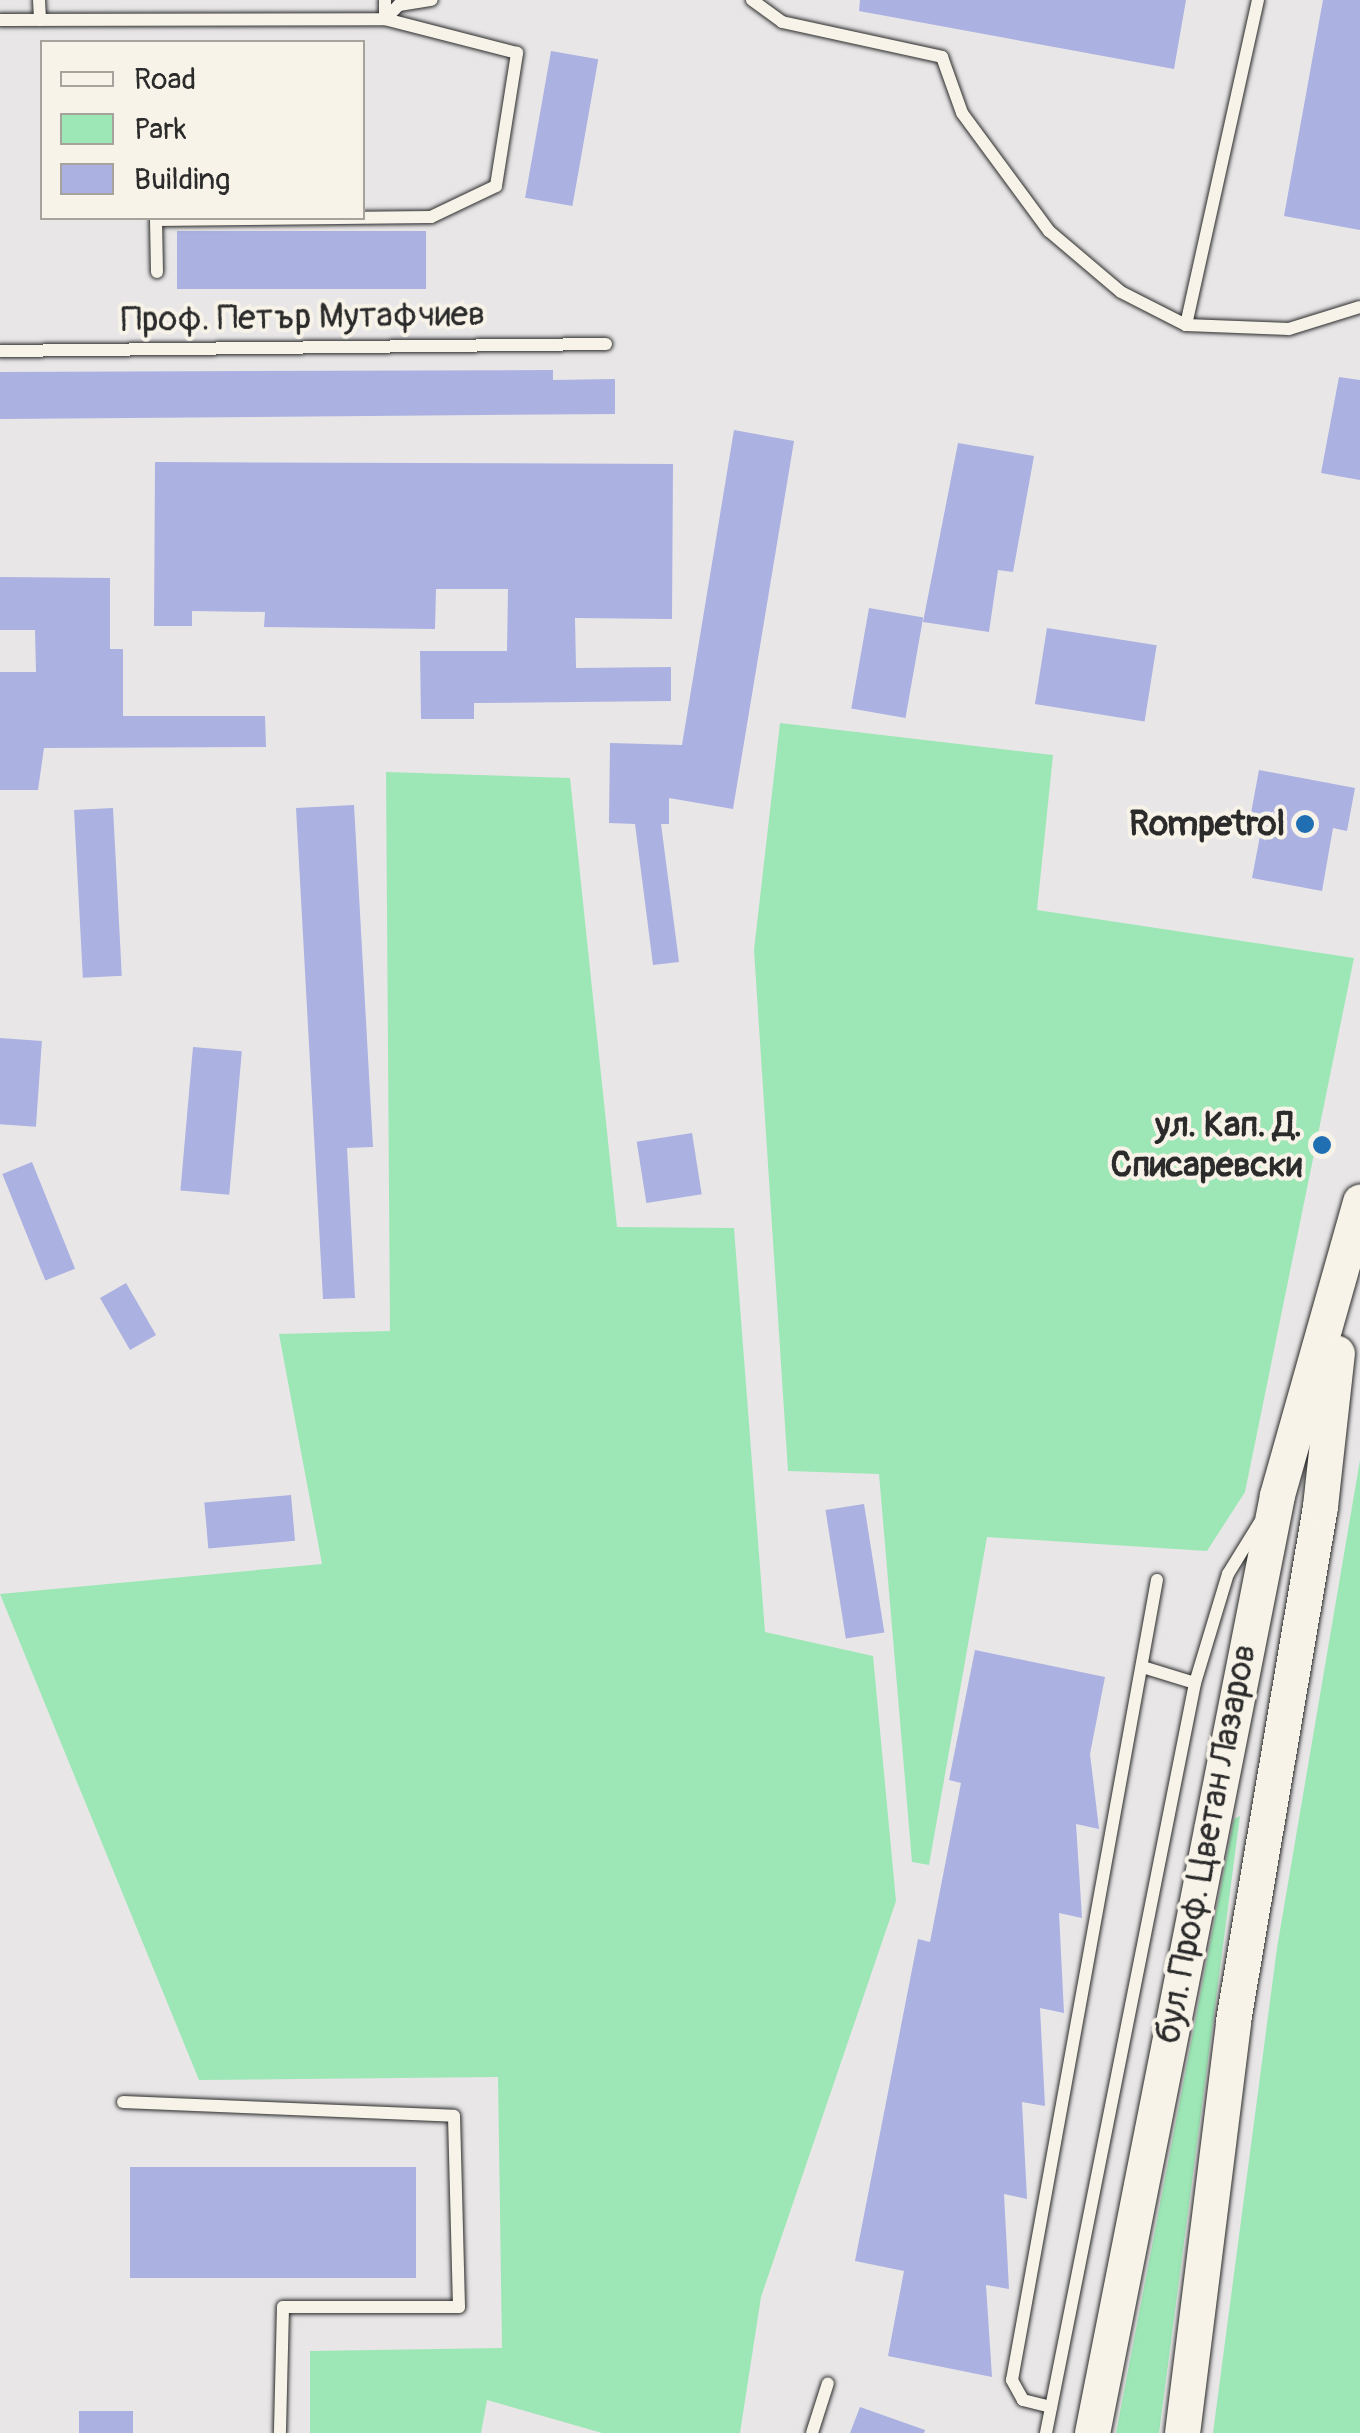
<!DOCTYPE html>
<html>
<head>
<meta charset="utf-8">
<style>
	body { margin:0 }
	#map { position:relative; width:1360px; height:2433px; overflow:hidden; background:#e8e6e7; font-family:Pangolin,sans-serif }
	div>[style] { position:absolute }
	.green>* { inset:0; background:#9de7b6 }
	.building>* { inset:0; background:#abb1e1; transform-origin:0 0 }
	.roads { filter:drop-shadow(0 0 2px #2b2b2b) drop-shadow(0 0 2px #2b2b2b) }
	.lane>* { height:12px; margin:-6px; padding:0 6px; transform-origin:6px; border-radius:6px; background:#f7f3e8 }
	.secondary>* { height:35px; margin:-17.5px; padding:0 17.5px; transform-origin:17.5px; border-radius:17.5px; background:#f7f3e8 }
	.dots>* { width:28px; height:28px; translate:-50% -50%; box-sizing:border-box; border:5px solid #f7f3e8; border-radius:50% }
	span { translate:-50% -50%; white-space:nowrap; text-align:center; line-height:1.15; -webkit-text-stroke:8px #f7f3e8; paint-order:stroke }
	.street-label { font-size:35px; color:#2b2b2b }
	.poi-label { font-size:35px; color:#2b2b2b; font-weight:700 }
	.right { translate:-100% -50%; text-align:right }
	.legend { position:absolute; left:40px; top:40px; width:325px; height:180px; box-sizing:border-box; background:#f7f3e8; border:2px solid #a5a39c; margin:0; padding:12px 18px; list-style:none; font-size:30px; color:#2b2b2b }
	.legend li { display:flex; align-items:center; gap:20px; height:50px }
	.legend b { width:50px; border:2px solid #a5a39c }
</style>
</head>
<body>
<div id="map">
	<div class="green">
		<div style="clip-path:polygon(780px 723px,1053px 755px,1037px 910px,1354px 958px,1245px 1492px,1207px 1551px,987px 1537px,929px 1865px,912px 1862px,879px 1474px,788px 1471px,754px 950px)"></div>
		<div style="clip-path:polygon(386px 772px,570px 778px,617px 1227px,734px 1228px,765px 1632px,873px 1656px,896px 1901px,761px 2297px,740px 2433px,602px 2433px,487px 2400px,481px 2433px,310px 2433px,310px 2351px,502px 2348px,498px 2077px,199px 2080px,0 1594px,322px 1564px,279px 1334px,390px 1331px)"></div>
		<div style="clip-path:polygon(1360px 1460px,1360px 2433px,1213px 2433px,1277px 1948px)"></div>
		<div style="clip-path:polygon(1240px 1816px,1159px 2433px,1116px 2433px,1234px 1819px)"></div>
	</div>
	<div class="building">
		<div style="clip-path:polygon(860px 0,1186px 0,1174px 69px,859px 11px)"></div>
		<div style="clip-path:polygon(1323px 0,1360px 0,1360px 230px,1284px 216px)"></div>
		<div style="left:551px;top:51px;width:48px;height:149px;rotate:10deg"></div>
		<div style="left:177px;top:231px;width:249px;height:58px"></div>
		<div style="clip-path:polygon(553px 370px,553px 380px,615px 379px,615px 414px,0 419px,0 372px)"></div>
		<div style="clip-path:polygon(1339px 377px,1360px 380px,1360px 480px,1321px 473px)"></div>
		<div style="clip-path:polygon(734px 430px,794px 441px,733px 809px,669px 798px,669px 824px,661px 824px,679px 962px,653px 965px,635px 824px,609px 823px,610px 743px,682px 745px)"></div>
		<div style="clip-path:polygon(958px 443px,1034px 456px,1013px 572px,998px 570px,989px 632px,923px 622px)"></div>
		<div style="clip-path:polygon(155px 462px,673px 464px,672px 619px,575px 618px,576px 668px,671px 667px,671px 701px,474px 703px,474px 719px,421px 719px,420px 651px,507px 651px,508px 589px,436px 589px,435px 629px,264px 627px,265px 612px,192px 611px,192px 626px,154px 626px)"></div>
		<div style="clip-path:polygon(0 577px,110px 578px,110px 649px,123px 649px,123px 716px,265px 716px,266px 747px,44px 748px,38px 790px,0 790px,0 672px,36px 672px,35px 630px,0 630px)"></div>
		<div style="left:869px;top:608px;width:55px;height:102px;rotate:10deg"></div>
		<div style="left:1047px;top:628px;width:111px;height:77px;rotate:9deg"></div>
		<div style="clip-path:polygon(1259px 770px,1355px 788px,1347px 831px,1333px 828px,1322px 891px,1252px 878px,1264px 815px,1251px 813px)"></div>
		<div style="clip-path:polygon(354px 805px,373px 1147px,347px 1148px,355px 1298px,323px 1299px,296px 808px)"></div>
		<div style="left:113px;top:808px;width:168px;height:39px;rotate:87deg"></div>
		<div style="left:0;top:1038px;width:42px;height:86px;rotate:4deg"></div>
		<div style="left:193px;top:1047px;width:49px;height:144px;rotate:5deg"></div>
		<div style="left:692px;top:1133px;width:62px;height:56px;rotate:81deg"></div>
		<div style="left:32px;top:1162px;width:115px;height:32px;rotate:68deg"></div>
		<div style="left:126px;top:1283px;width:60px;height:30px;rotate:60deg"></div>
		<div style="left:291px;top:1495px;width:46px;height:87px;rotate:85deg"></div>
		<div style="left:864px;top:1504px;width:130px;height:39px;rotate:81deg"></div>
		<div style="clip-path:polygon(975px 1650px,1105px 1677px,1090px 1754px,1099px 1829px,1076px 1824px,1082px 1918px,1059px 1913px,1064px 2013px,1040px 2008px,1045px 2106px,1022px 2102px,1027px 2199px,1004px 2194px,1009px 2289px,986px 2285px,992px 2377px,888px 2356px,904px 2271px,855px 2261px,918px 1939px,930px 1942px,961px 1783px,949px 1780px)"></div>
		<div style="left:130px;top:2167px;width:286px;height:111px"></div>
		<div style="clip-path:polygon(860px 2407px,925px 2430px,924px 2433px,850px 2433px)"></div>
		<div style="left:79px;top:2411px;width:54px;height:22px"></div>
	</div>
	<div class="roads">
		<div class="lane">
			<div style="left:39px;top:0;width:20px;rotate:87deg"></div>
			<div style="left:752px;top:0;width:37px;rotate:36deg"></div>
			<div style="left:782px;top:22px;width:164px;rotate:12.3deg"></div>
			<div style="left:942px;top:57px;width:59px;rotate:70.3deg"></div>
			<div style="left:962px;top:113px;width:147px;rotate:53.6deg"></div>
			<div style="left:1049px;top:231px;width:94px;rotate:40.3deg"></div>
			<div style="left:1121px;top:292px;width:73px;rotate:26.9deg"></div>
			<div style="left:1258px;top:0;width:333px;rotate:102.5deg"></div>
			<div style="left:1186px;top:325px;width:103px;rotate:2.2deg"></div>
			<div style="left:1289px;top:329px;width:74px;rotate:-17.2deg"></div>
			<div style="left:0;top:20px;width:385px;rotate:-0.1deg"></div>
			<div style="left:385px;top:19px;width:19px;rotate:-90deg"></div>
			<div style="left:157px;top:272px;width:52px;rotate:-91.1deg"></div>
			<div style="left:156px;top:220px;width:275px;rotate:-0.6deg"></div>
			<div style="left:431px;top:217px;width:72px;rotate:-25.5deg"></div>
			<div style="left:496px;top:186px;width:135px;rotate:-81deg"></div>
			<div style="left:517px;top:53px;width:136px;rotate:-165.6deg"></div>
			<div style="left:385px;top:19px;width:20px;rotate:-45deg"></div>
			<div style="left:399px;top:5px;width:33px;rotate:-9deg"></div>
			<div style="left:0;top:351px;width:606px;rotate:-0.66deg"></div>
			<div style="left:1146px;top:1668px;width:51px;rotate:17deg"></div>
			<div style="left:123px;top:2102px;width:331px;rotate:2.4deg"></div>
			<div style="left:454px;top:2116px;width:191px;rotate:88.5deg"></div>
			<div style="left:459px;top:2307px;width:176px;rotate:180deg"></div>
			<div style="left:283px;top:2307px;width:126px;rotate:91.4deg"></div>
			<div style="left:1051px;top:2407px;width:29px;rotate:-166deg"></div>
			<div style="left:1023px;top:2400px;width:23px;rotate:-119deg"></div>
			<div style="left:1012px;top:2380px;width:813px;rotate:-79.73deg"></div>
			<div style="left:812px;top:2433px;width:52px;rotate:-72.3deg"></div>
			<div style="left:1046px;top:2433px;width:765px;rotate:-78.76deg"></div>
			<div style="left:1195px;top:1683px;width:114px;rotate:-73.2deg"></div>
			<div style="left:1228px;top:1574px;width:61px;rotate:-58.4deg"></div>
		</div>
		<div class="secondary">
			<div style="left:1092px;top:2433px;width:956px;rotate:-78.84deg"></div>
			<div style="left:1277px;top:1495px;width:305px;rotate:-74.2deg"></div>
			<div style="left:1182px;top:2433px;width:415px;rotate:-82.9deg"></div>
			<div style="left:1233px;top:2021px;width:522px;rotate:-80.41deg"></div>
			<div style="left:1320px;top:1506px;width:154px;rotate:-83.7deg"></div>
		</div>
	</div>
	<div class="dots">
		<div style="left:1305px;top:824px;background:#1f6fb2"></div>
		<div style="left:1322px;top:1145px;background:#1f6fb2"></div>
	</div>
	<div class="street-label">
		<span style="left:303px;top:317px;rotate:-1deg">Проф. Петър Мутафчиев</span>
		<span style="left:1206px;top:1844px;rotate:-79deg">бул. Проф. Цветан Лазаров</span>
	</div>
	<div class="poi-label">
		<span class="right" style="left:1285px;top:824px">Rompetrol</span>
		<span class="right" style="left:1302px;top:1145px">ул. Кап. Д.<br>Списаревски</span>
	</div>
	<ul class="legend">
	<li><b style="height:12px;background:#f7f3e8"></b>Road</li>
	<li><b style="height:28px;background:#9de7b6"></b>Park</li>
	<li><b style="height:28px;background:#abb1e1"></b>Building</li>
	</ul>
</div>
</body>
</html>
